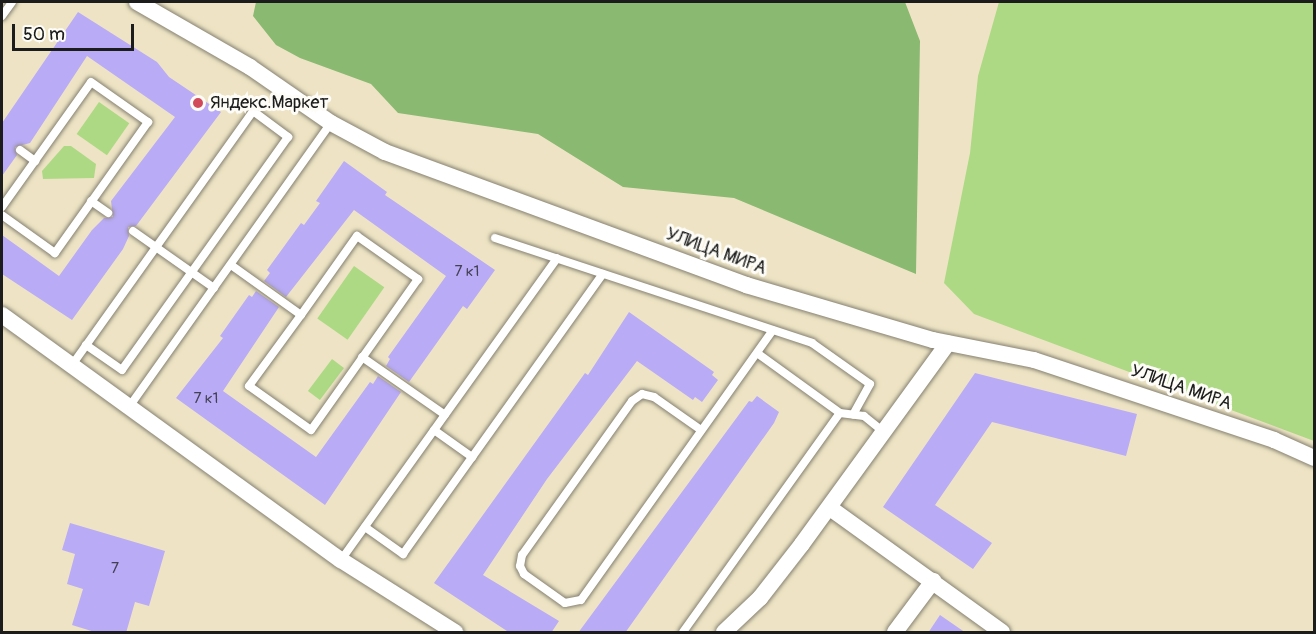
<!DOCTYPE html>
<html>
<head>
<meta charset="utf-8">
<style>
	body { margin:0 }
	#map { position:relative; width:1316px; height:634px; overflow:hidden; background:#eee4c5; font-family:Pangolin,sans-serif }
	div>[style] { position:absolute }
	.green>* { inset:0; background:#add985; transform-origin:0 0 }
	.forest>* { inset:0; background:#8ab972 }
	.building>* { inset:0; background:#b9abf6 }
	.roads { filter:drop-shadow(0 0 2px #858070) drop-shadow(0 0 2px #858070) }
	.service>* { height:8px; margin:-4px; padding:0 4px; transform-origin:4px; border-radius:4px; background:#fff }
	.minor>* { height:16px; margin:-8px; padding:0 8px; transform-origin:8px; border-radius:8px; background:#fff }
	.dots>* { width:16px; height:16px; translate:-50% -50%; box-sizing:border-box; border:3px solid #fdfcf7; border-radius:50% }
	span { translate:-50% -50%; white-space:nowrap; text-align:center; line-height:1.15; -webkit-text-stroke:6px #fdfcf7; paint-order:stroke }
	.number-label { font-size:15px; color:#434052 }
	.number-label span { -webkit-text-stroke-width:0 }
	.poi-label { font-size:18px; color:#1c1c1c }
	.left { translate:0 -50%; text-align:left }
	.street-label { font-size:18px; color:#1c1c1c }
	.frame { position:absolute; inset:0; border:3px solid #1c1c1c; pointer-events:none }
	.scale { position:absolute; left:12px; top:24px; width:122px; height:27px; box-sizing:border-box; border:3px solid #1c1c1c; border-top:0; padding-left:8px; font-size:18px; line-height:21px; white-space:nowrap; color:#1c1c1c; -webkit-text-stroke:4px #fdfcf7; paint-order:stroke }
</style>
</head>
<body>
<div id="map">
	<div class="green">
		<div style="clip-path:polygon(999px 2px,1314px 2px,1314px 441px,974px 314px,944px 283px,970px 153px,978px 76px)"></div>
		<div style="left:99px;top:102px;width:37px;height:39px;rotate:35deg"></div>
		<div style="clip-path:polygon(64px 146px,71px 146px,96px 164px,94px 178px,43px 179px,42px 171px)"></div>
		<div style="left:354px;top:266px;width:37px;height:64px;rotate:35deg"></div>
		<div style="left:332px;top:359px;width:15px;height:40px;rotate:37deg"></div>
	</div>
	<div class="forest">
		<div style="clip-path:polygon(256px 2px,905px 2px,920px 41px,916px 274px,734px 198px,623px 187px,538px 134px,398px 113px,371px 84px,300px 58px,276px 45px,253px 16px)"></div>
	</div>
	<div class="building">
		<div style="clip-path:polygon(78px 12px,157px 62px,169px 77px,221px 112px,136px 226px,128px 227px,129px 236px,123px 249px,72px 320px,2px 274px,2px 235px,59px 276px,92px 230px,104px 218px,113px 217px,111px 201px,175px 117px,87px 56px,30px 143px,15px 147px,17px 155px,2px 176px,2px 123px)"></div>
		<div style="clip-path:polygon(344px 161px,387px 192px,385px 195px,495px 270px,467px 309px,463px 306px,409px 382px,386px 366px,390px 359px,388px 357px,446px 276px,354px 210px,286px 297px,264px 281px,270px 273px,267px 270px,301px 223px,304px 225px,320px 203px,316px 201px)"></div>
		<div style="clip-path:polygon(256px 291px,279px 307px,223px 391px,316px 457px,370px 382px,373px 384px,378px 376px,401px 392px,325px 505px,176px 398px,223px 338px,220px 336px,249px 295px,252px 297px)"></div>
		<div style="clip-path:polygon(629px 312px,714px 372px,712px 375px,718px 380px,702px 402px,695px 397px,693px 400px,637px 361px,547px 479px,483px 575px,559px 621px,551px 633px,510px 633px,434px 583px,585px 373px,588px 375px)"></div>
		<div style="clip-path:polygon(975px 373px,1137px 414px,1126px 456px,992px 422px,935px 505px,992px 543px,973px 569px,883px 507px)"></div>
		<div style="clip-path:polygon(757px 396px,779px 412px,774px 423px,625px 633px,578px 633px,749px 401px,752px 402px)"></div>
		<div style="clip-path:polygon(70px 523px,165px 551px,149px 606px,135px 602px,126px 633px,98px 633px,72px 625px,83px 589px,67px 584px,75px 554px,62px 550px)"></div>
		<div style="clip-path:polygon(940px 615px,966px 633px,928px 633px)"></div>
	</div>
	<div class="roads">
		<div class="service">
			<div style="left:2px;top:16px;width:17px;rotate:-54deg"></div>
			<div style="left:20px;top:150px;width:19px;rotate:36deg"></div>
			<div style="left:91px;top:201px;width:21px;rotate:35deg"></div>
			<div style="left:2px;top:207px;width:153px;rotate:-54.5deg"></div>
			<div style="left:91px;top:82px;width:70px;rotate:35.1deg"></div>
			<div style="left:148px;top:122px;width:161px;rotate:125.4deg"></div>
			<div style="left:55px;top:253px;width:65px;rotate:-144.4deg"></div>
			<div style="left:133px;top:231px;width:99px;rotate:35.1deg"></div>
			<div style="left:495px;top:238px;width:334px;rotate:18.3deg"></div>
			<div style="left:812px;top:343px;width:71px;rotate:35.3deg"></div>
			<div style="left:870px;top:384px;width:35px;rotate:119deg"></div>
			<div style="left:231px;top:265px;width:86px;rotate:35.5deg"></div>
			<div style="left:301px;top:315px;width:97px;rotate:-54.7deg"></div>
			<div style="left:357px;top:236px;width:75px;rotate:35.2deg"></div>
			<div style="left:418px;top:279px;width:185px;rotate:125.3deg"></div>
			<div style="left:311px;top:430px;width:76px;rotate:-144.6deg"></div>
			<div style="left:249px;top:386px;width:88px;rotate:-53.8deg"></div>
			<div style="left:362px;top:357px;width:101px;rotate:34.9deg"></div>
			<div style="left:72px;top:365px;width:312px;rotate:-54.5deg"></div>
			<div style="left:253px;top:111px;width:44px;rotate:36.6deg"></div>
			<div style="left:288px;top:137px;width:286px;rotate:125.5deg"></div>
			<div style="left:122px;top:370px;width:44px;rotate:-145.2deg"></div>
			<div style="left:129px;top:407px;width:349px;rotate:-54.6deg"></div>
			<div style="left:840px;top:413px;width:24px;rotate:7deg"></div>
			<div style="left:864px;top:416px;width:26px;rotate:39deg"></div>
			<div style="left:434px;top:430px;width:47px;rotate:35.4deg"></div>
			<div style="left:701px;top:430px;width:57px;rotate:-144.9deg"></div>
			<div style="left:654px;top:397px;width:12px;rotate:-166deg"></div>
			<div style="left:642px;top:394px;width:12px;rotate:145deg"></div>
			<div style="left:632px;top:401px;width:189px;rotate:125.5deg"></div>
			<div style="left:522px;top:555px;width:11px;rotate:100deg"></div>
			<div style="left:520px;top:566px;width:9px;rotate:63deg"></div>
			<div style="left:524px;top:574px;width:50px;rotate:35.3deg"></div>
			<div style="left:565px;top:603px;width:16px;rotate:-11deg"></div>
			<div style="left:581px;top:600px;width:331px;rotate:-54.6deg"></div>
			<div style="left:365px;top:527px;width:47px;rotate:35.4deg"></div>
			<div style="left:403px;top:554px;width:344px;rotate:-54.5deg"></div>
			<div style="left:341px;top:560px;width:371px;rotate:-54.4deg"></div>
			<div style="left:683px;top:632px;width:269px;rotate:-54.4deg"></div>
			<div style="left:840px;top:413px;width:102px;rotate:-144.1deg"></div>
		</div>
		<div class="minor">
			<div style="left:137px;top:2px;width:130px;rotate:29.9deg"></div>
			<div style="left:250px;top:67px;width:98px;rotate:34.7deg"></div>
			<div style="left:331px;top:123px;width:61px;rotate:28.2deg"></div>
			<div style="left:385px;top:152px;width:385px;rotate:20.2deg"></div>
			<div style="left:746px;top:285px;width:195px;rotate:16.4deg"></div>
			<div style="left:933px;top:340px;width:103px;rotate:11.2deg"></div>
			<div style="left:1034px;top:360px;width:253px;rotate:18.4deg"></div>
			<div style="left:1274px;top:440px;width:44px;rotate:24.2deg"></div>
			<div style="left:2px;top:315px;width:418px;rotate:35.9deg"></div>
			<div style="left:341px;top:560px;width:135px;rotate:32.3deg"></div>
			<div style="left:830px;top:508px;width:212px;rotate:35.8deg"></div>
			<div style="left:724px;top:632px;width:50px;rotate:-43.4deg"></div>
			<div style="left:760px;top:598px;width:68px;rotate:-52.1deg"></div>
			<div style="left:802px;top:544px;width:248px;rotate:-54deg"></div>
			<div style="left:895px;top:632px;width:64px;rotate:-53.3deg"></div>
		</div>
	</div>
	<div class="dots">
		<div style="left:198px;top:103px;background:#d1495b"></div>
	</div>
	<div class="number-label">
		<span style="left:467px;top:272px">7 к1</span>
		<span style="left:206px;top:399px">7 к1</span>
		<span style="left:115px;top:569px">7</span>
	</div>
	<div class="poi-label">
		<span class="left" style="left:210px;top:103px">Яндекс.Маркет</span>
	</div>
	<div class="street-label">
		<span style="left:716px;top:252px;rotate:20deg">УЛИЦА МИРА</span>
		<span style="left:1181px;top:388px;rotate:19deg">УЛИЦА МИРА</span>
	</div>
	<div class="frame"></div>
	<div class="scale">50 m</div>
</div>
</body>
</html>
